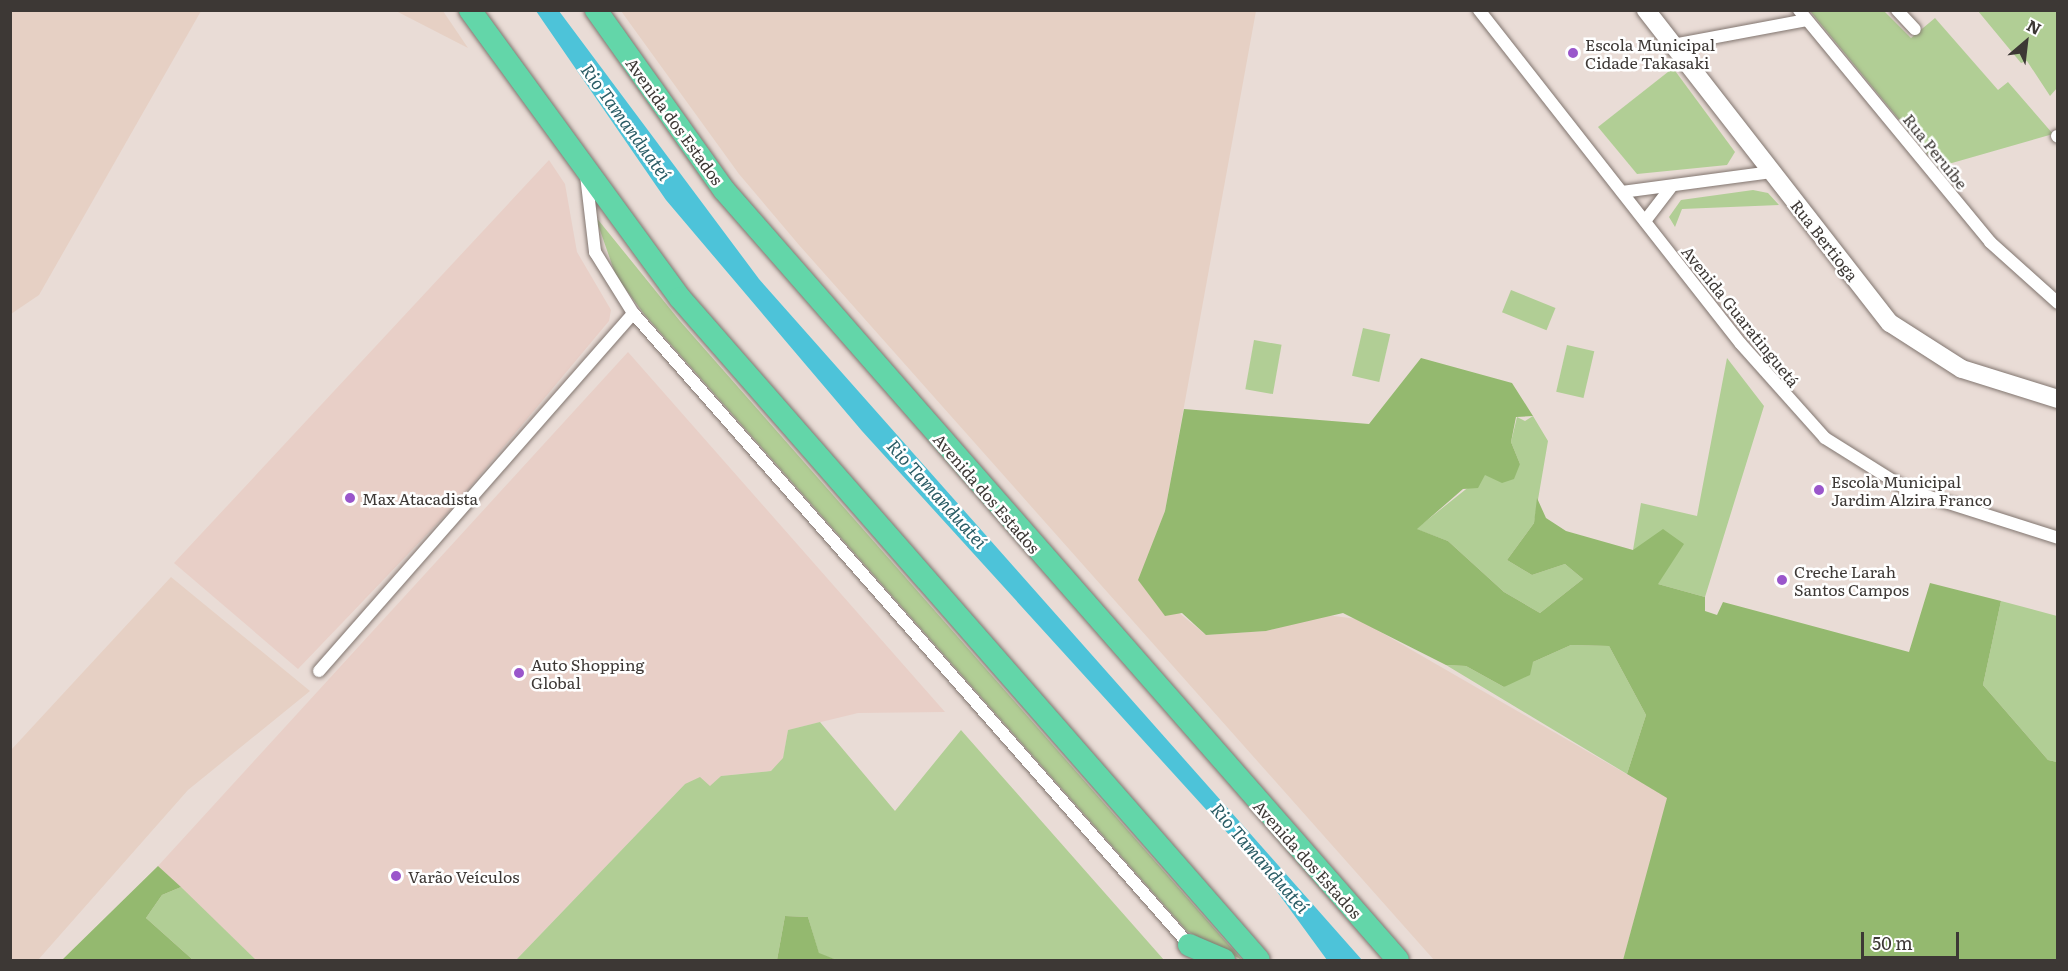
<!DOCTYPE html>
<html>
<head>
<meta charset="utf-8">
<style>
	body { margin:0 }
	#map { position:relative; width:2068px; height:971px; overflow:hidden; background:#e9dcd6; font-family:Literata,serif }
	div>[style] { position:absolute }
	.commercial>* { inset:0; background:#e8cfc7 }
	.industrial>* { inset:0; background:#e6d0c4 }
	.green>* { inset:0; background:#b1ce95; transform-origin:0 0 }
	.forest>* { inset:0; background:#94b96f }
	.water>* { inset:0; background:#4dc3d9 }
	.roads { filter:drop-shadow(0 0 2px #81756f) drop-shadow(0 0 2px #81756f) }
	.street>* { height:12px; margin:-6px; padding:0 6px; transform-origin:6px; border-radius:6px; background:#fff }
	.secondary>* { height:18px; margin:-9px; padding:0 9px; transform-origin:9px; border-radius:9px; background:#fff }
	.highway>* { height:22px; margin:-11px; padding:0 11px; transform-origin:11px; border-radius:11px; background:#63d6a9 }
	.dots>* { width:16px; height:16px; translate:-50% -50%; box-sizing:border-box; border:3px solid #fff; border-radius:50% }
	span { translate:-50% -50%; white-space:nowrap; text-align:center; line-height:1.15; -webkit-text-stroke:5px #fff; paint-order:stroke }
	.poi-label { font-size:16px; color:#3d3835 }
	.left { translate:0 -50%; text-align:left }
	.street-label { font-size:16px; color:#3d3835 }
	.water-label { font-size:18px; color:#2b5d66; font-style:italic }
	.frame { position:absolute; inset:0; border:12px solid #3d3835; pointer-events:none }
	.north { position:absolute; left:1996px; top:12px; width:60px; height:60px; -webkit-text-stroke:4px #fff; paint-order:stroke; rotate:28deg; font-size:16px; font-weight:700; line-height:24px; text-align:center; color:#3d3835 }
	.north::after { content:''; display:block; margin:auto; width:21px; height:27px; background:#3d3835; clip-path:polygon(50% 0,100% 100%,50% 72%,0 100%) }
	.scale { position:absolute; left:1861px; top:932px; width:98px; height:27px; box-sizing:border-box; border:3px solid #3d3835; border-top:0; padding-left:8px; font-size:18px; line-height:21px; white-space:nowrap; color:#3d3835; -webkit-text-stroke:4px #fff; paint-order:stroke }
</style>
</head>
<body>
<div id="map">
	<div class="commercial">
		<div style="clip-path:polygon(549px 160px,565px 184px,577px 252px,611px 310px,609px 321px,455px 505px,298px 669px,174px 563px)"></div>
		<div style="clip-path:polygon(628px 352px,945px 712px,858px 713px,788px 730px,783px 759px,771px 771px,721px 776px,710px 787px,685px 784px,516px 960px,256px 960px,158px 866px)"></div>
	</div>
	<div class="industrial">
		<div style="clip-path:polygon(11px 10px,201px 11px,39px 295px,11px 314px)"></div>
		<div style="clip-path:polygon(396px 11px,443px 11px,468px 48px)"></div>
		<div style="clip-path:polygon(621px 11px,1256px 11px,1165px 511px,1139px 580px,1206px 635px,1266px 631px,1326px 615px,1358px 619px,1668px 798px,1623px 960px,1434px 960px,799px 245px,739px 174px)"></div>
		<div style="clip-path:polygon(171px 577px,310px 691px,188px 790px,38px 960px,11px 960px,11px 750px)"></div>
	</div>
	<div class="green">
		<div style="clip-path:polygon(1810px 11px,1884px 11px,1911px 38px,1935px 18px,1998px 90px,2008px 82px,2053px 134px,1938px 167px)"></div>
		<div style="clip-path:polygon(1978px 11px,2057px 11px,2057px 88px,2050px 96px,2027px 61px,2021px 63px)"></div>
		<div style="clip-path:polygon(1673px 68px,1735px 152px,1727px 165px,1637px 174px,1598px 127px)"></div>
		<div style="clip-path:polygon(1753px 190px,1768px 193px,1779px 205px,1682px 209px,1675px 227px,1669px 217px,1681px 200px)"></div>
		<div style="clip-path:polygon(595px 216px,680px 321px,1242px 960px,1187px 931px,644px 314px,616px 276px)"></div>
		<div style="left:1511px;top:290px;width:48px;height:24px;rotate:22deg"></div>
		<div style="left:1363px;top:328px;width:28px;height:49px;rotate:13deg"></div>
		<div style="left:1254px;top:340px;width:28px;height:50px;rotate:10deg"></div>
		<div style="left:1567px;top:345px;width:28px;height:48px;rotate:13deg"></div>
		<div style="clip-path:polygon(1727px 358px,1764px 406px,1705px 597px,1658px 584px,1633px 550px,1641px 503px,1697px 516px)"></div>
		<div style="clip-path:polygon(1533px 416px,1548px 441px,1534px 523px,1507px 560px,1532px 575px,1565px 564px,1583px 579px,1540px 613px,1504px 592px,1448px 541px,1416px 529px,1485px 474px,1520px 464px,1511px 442px,1517px 417px,1525px 421px)"></div>
		<div style="clip-path:polygon(2001px 601px,2057px 616px,2057px 762px,2048px 760px,1983px 685px)"></div>
		<div style="clip-path:polygon(1571px 645px,1609px 646px,1646px 715px,1627px 774px,1446px 665px,1466px 666px,1504px 687px,1533px 662px)"></div>
		<div style="clip-path:polygon(820px 722px,895px 811px,961px 730px,1164px 960px,837px 960px,819px 954px,808px 917px,785px 916px,777px 960px,516px 960px,685px 784px,700px 777px,710px 786px,721px 776px,771px 771px,783px 758px,788px 730px)"></div>
		<div style="clip-path:polygon(181px 887px,256px 960px,193px 960px,146px 918px,162px 895px)"></div>
	</div>
	<div class="forest">
		<div style="clip-path:polygon(1421px 358px,1512px 383px,1533px 416px,1516px 417px,1511px 442px,1520px 464px,1514px 479px,1502px 483px,1485px 475px,1478px 488px,1463px 489px,1417px 529px,1448px 541px,1504px 592px,1540px 613px,1583px 579px,1565px 564px,1532px 575px,1507px 560px,1534px 523px,1537px 498px,1546px 518px,1566px 531px,1633px 550px,1663px 529px,1684px 544px,1658px 584px,1705px 597px,1705px 611px,1717px 615px,1723px 602px,1909px 652px,1930px 583px,2001px 601px,1983px 685px,2048px 760px,2057px 762px,2057px 960px,1623px 960px,1667px 798px,1627px 774px,1646px 715px,1609px 646px,1571px 645px,1533px 662px,1530px 675px,1504px 687px,1466px 666px,1446px 665px,1343px 613px,1266px 631px,1206px 635px,1182px 613px,1165px 616px,1138px 580px,1165px 511px,1184px 409px,1369px 424px)"></div>
		<div style="clip-path:polygon(158px 866px,181px 887px,162px 895px,146px 918px,193px 960px,62px 960px)"></div>
		<div style="clip-path:polygon(785px 916px,808px 917px,819px 953px,837px 960px,734px 960px,777px 960px)"></div>
	</div>
	<div class="water">
		<div style="clip-path:polygon(536px 11px,559px 11px,759px 279px,1362px 960px,1327px 960px,1262px 871px,862px 431px,666px 200px)"></div>
	</div>
	<div class="roads">
		<div class="street">
			<div style="left:1479px;top:10px;width:424px;rotate:51.9deg"></div>
			<div style="left:1741px;top:344px;width:126px;rotate:48.2deg"></div>
			<div style="left:1825px;top:438px;width:98px;rotate:32.1deg"></div>
			<div style="left:1908px;top:490px;width:157px;rotate:17.7deg"></div>
			<div style="left:1799px;top:10px;width:301px;rotate:50.5deg"></div>
			<div style="left:1990px;top:242px;width:91px;rotate:41.9deg"></div>
			<div style="left:1897px;top:10px;width:26px;rotate:47deg"></div>
			<div style="left:1673px;top:45px;width:136px;rotate:-10.6deg"></div>
			<div style="left:2057px;top:136px;width:1px;rotate:45deg"></div>
			<div style="left:586px;top:175px;width:78px;rotate:83.3deg"></div>
			<div style="left:595px;top:252px;width:72px;rotate:58.1deg"></div>
			<div style="left:633px;top:313px;width:846px;rotate:48.64deg"></div>
			<div style="left:1622px;top:192px;width:151px;rotate:-7.6deg"></div>
			<div style="left:1645px;top:221px;width:44px;rotate:-52.4deg"></div>
			<div style="left:319px;top:671px;width:476px;rotate:-48.7deg"></div>
		</div>
		<div class="secondary">
			<div style="left:1646px;top:10px;width:397px;rotate:52.1deg"></div>
			<div style="left:1890px;top:323px;width:85px;rotate:32.6deg"></div>
			<div style="left:1962px;top:369px;width:101px;rotate:17.4deg"></div>
		</div>
		<div class="highway">
			<div style="left:470px;top:10px;width:356px;rotate:53.9deg"></div>
			<div style="left:680px;top:298px;width:879px;rotate:48.83deg"></div>
			<div style="left:596px;top:10px;width:221px;rotate:54.6deg"></div>
			<div style="left:724px;top:190px;width:1023px;rotate:48.8deg"></div>
			<div style="left:1189px;top:945px;width:38px;rotate:23deg"></div>
		</div>
	</div>
	<div class="dots">
		<div style="left:1573px;top:53px;background:#9a56cb"></div>
		<div style="left:1819px;top:490px;background:#9a56cb"></div>
		<div style="left:350px;top:498px;background:#9a56cb"></div>
		<div style="left:1782px;top:580px;background:#9a56cb"></div>
		<div style="left:519px;top:673px;background:#9a56cb"></div>
		<div style="left:396px;top:876px;background:#9a56cb"></div>
	</div>
	<div class="poi-label">
		<span class="left" style="left:1585px;top:53px">Escola Municipal<br>Cidade Takasaki</span>
		<span class="left" style="left:1831px;top:490px">Escola Municipal<br>Jardim Alzira Franco</span>
		<span class="left" style="left:362px;top:498px">Max Atacadista</span>
		<span class="left" style="left:1794px;top:580px">Creche Larah<br>Santos Campos</span>
		<span class="left" style="left:531px;top:673px">Auto Shopping<br>Global</span>
		<span class="left" style="left:408px;top:876px">Varão Veículos</span>
	</div>
	<div class="street-label">
		<span style="left:675px;top:121px;rotate:54deg">Avenida dos Estados</span>
		<span style="left:1936px;top:151px;rotate:51deg">Rua Peruíbe</span>
		<span style="left:1825px;top:240px;rotate:52deg">Rua Bertioga</span>
		<span style="left:1741px;top:316px;rotate:51deg">Avenida Guaratinguetá</span>
		<span style="left:987px;top:493px;rotate:49deg">Avenida dos Estados</span>
		<span style="left:1308px;top:859px;rotate:48deg">Avenida dos Estados</span>
	</div>
	<div class="water-label">
		<span style="left:626px;top:122px;rotate:54deg">Rio Tamanduateí</span>
		<span style="left:937px;top:494px;rotate:48deg">Rio Tamanduateí</span>
		<span style="left:1260px;top:858px;rotate:49deg">Rio Tamanduateí</span>
	</div>
	<div class="frame"></div>
	<div class="north">N</div>
	<div class="scale">50 m</div>
</div>
</body>
</html>
